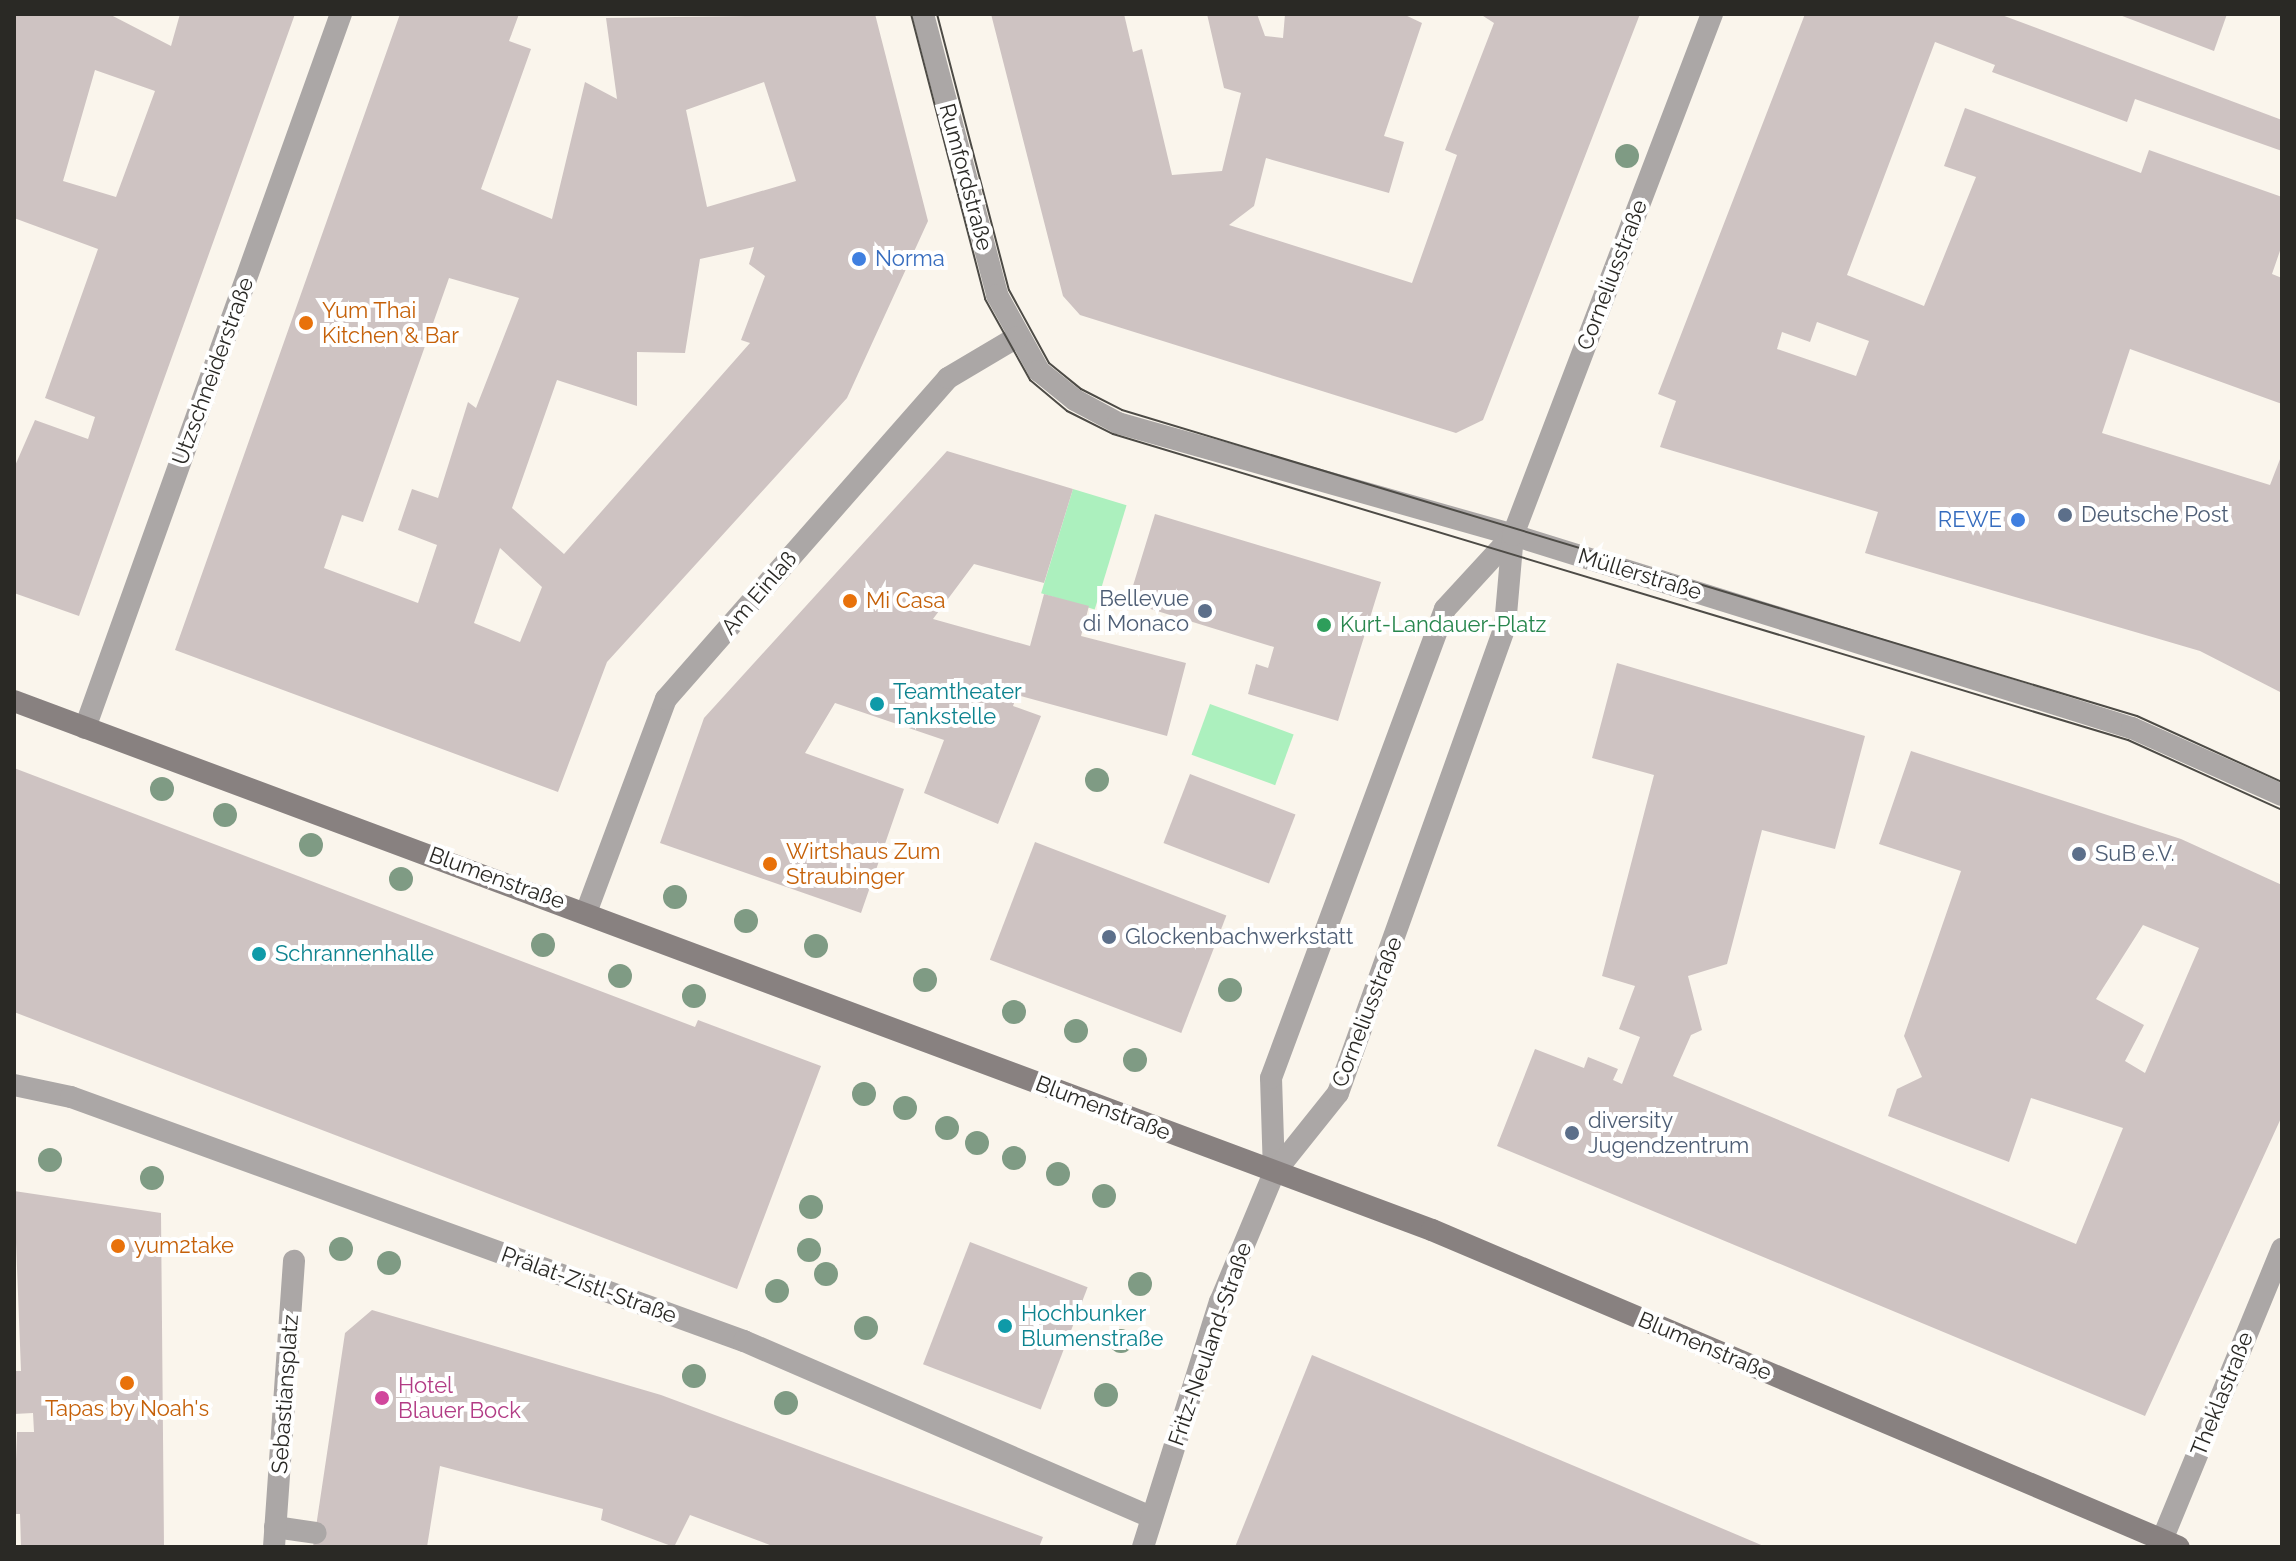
<!DOCTYPE html>
<html>
<head>
<meta charset="utf-8">
<style>
	body { margin:0 }
	#map { position:relative; width:2296px; height:1561px; overflow:hidden; background:#faf5ec; font-family:Raleway,sans-serif }
	div>[style] { position:absolute }
	.green>* { inset:0; background:#acf0be; transform-origin:0 0 }
	.building>* { inset:0; background:#cec3c2; transform-origin:0 0 }
	.pedestrian>* { height:22px; margin:-11px; padding:0 11px; transform-origin:11px; border-radius:11px; background:#aba7a6 }
	.minor>* { height:22px; margin:-11px; padding:0 11px; transform-origin:11px; border-radius:11px; background:#aba7a6 }
	.secondary>* { height:22px; margin:-11px; padding:0 11px; transform-origin:11px; border-radius:11px; background:#888180 }
	.tram>* { height:2px; margin:-1px; padding:0 1px; transform-origin:1px; border-radius:1px; background:#4d4b46 }
	.trees>* { width:24px; height:24px; margin:-12px; border-radius:50%; background:#7f9b84 }
	.dots>* { width:22px; height:22px; translate:-50% -50%; box-sizing:border-box; border:4px solid #fff; border-radius:50% }
	span { translate:-50% -50%; white-space:nowrap; text-align:center; line-height:1.15; -webkit-text-stroke:8px #fff; paint-order:stroke }
	.street-label { font-size:22px; color:#2a2925 }
	.shop-label { font-size:22px; color:#366cbe }
	.left { translate:0 -50%; text-align:left }
	.right { translate:-100% -50%; text-align:right }
	.food-label { font-size:22px; color:#c56008 }
	.service-label { font-size:22px; color:#4e5e75 }
	.leisure-label { font-size:22px; color:#27864d }
	.culture-label { font-size:22px; color:#0d838f }
	.hotel-label { font-size:22px; color:#b23c85 }
	.frame { position:absolute; inset:0; border:16px solid #2a2925; pointer-events:none }
</style>
</head>
<body>
<div id="map">
	<div class="green">
		<div style="left:1073px;top:489px;width:56px;height:109px;rotate:17deg"></div>
		<div style="left:1210px;top:704px;width:89px;height:54px;rotate:20deg"></div>
	</div>
	<div class="building">
		<div style="clip-path:polygon(evenodd,14px 14px,109px 14px,171px 46px,180px 14px,295px 14px,79px 616px,14px 593px,14px 468px,35px 420px,88px 439px,95px 417px,45px 398px,98px 249px,14px 218px,14px 14px,95px 70px,155px 91px,116px 197px,63px 181px,95px 70px)"></div>
		<div style="clip-path:polygon(evenodd,400px 14px,519px 14px,509px 41px,531px 49px,481px 189px,552px 219px,585px 82px,617px 99px,606px 18px,875px 14px,928px 221px,847px 398px,607px 662px,558px 792px,175px 650px,400px 14px,764px 82px,796px 181px,707px 207px,686px 110px,764px 82px,400px 14px,754px 247px,749px 264px,765px 276px,741px 340px,750px 343px,564px 554px,512px 508px,557px 380px,637px 406px,637px 352px,685px 353px,700px 259px,754px 247px,400px 14px,449px 278px,519px 298px,476px 408px,468px 402px,438px 498px,412px 489px,398px 530px,437px 545px,418px 603px,324px 568px,342px 515px,363px 522px,449px 278px,400px 14px,500px 548px,542px 587px,520px 642px,474px 623px,500px 548px)"></div>
		<div style="clip-path:polygon(991px 14px,1124px 14px,1133px 52px,1142px 49px,1172px 175px,1222px 171px,1241px 93px,1224px 88px,1207px 14px,1257px 14px,1265px 36px,1283px 38px,1285px 14px,1403px 14px,1422px 23px,1384px 136px,1404px 142px,1389px 193px,1266px 158px,1254px 206px,1229px 225px,1412px 283px,1457px 155px,1445px 150px,1494px 23px,1480px 14px,1640px 14px,1483px 420px,1456px 433px,1080px 315px,1063px 296px)"></div>
		<div style="clip-path:polygon(evenodd,1805px 14px,1999px 14px,2282px 120px,2282px 151px,2135px 99px,2127px 122px,1992px 72px,1995px 65px,1935px 42px,1847px 275px,1924px 306px,1976px 177px,1944px 166px,1965px 108px,2141px 173px,2149px 150px,2282px 197px,2282px 245px,2272px 274px,2282px 278px,2282px 404px,2130px 349px,2102px 433px,2270px 485px,2282px 454px,2282px 693px,2200px 651px,1865px 553px,1878px 512px,1660px 447px,1676px 401px,1658px 394px,1805px 14px,1817px 322px,1869px 341px,1856px 376px,1777px 349px,1782px 332px,1810px 342px,1817px 322px)"></div>
		<div style="clip-path:polygon(2117px 14px,2227px 14px,2214px 51px)"></div>
		<div style="clip-path:polygon(947px 451px,1073px 489px,1044px 583px,974px 564px,933px 619px,1030px 646px,1044px 594px,1089px 606px,1081px 636px,1186px 663px,1167px 736px,1017px 695px,1013px 706px,1041px 716px,998px 824px,924px 793px,944px 740px,835px 703px,805px 753px,904px 789px,861px 913px,660px 843px,704px 718px)"></div>
		<div style="clip-path:polygon(1155px 514px,1381px 582px,1338px 721px,1248px 694px,1256px 664px,1268px 668px,1274px 647px,1128px 602px)"></div>
		<div style="clip-path:polygon(evenodd,1617px 663px,1865px 736px,1835px 849px,1762px 830px,1727px 964px,1688px 976px,1702px 1030px,1691px 1035px,1673px 1076px,2076px 1244px,2123px 1128px,2031px 1098px,2009px 1162px,1888px 1116px,1897px 1089px,1922px 1077px,1904px 1036px,1961px 871px,1879px 844px,1911px 751px,2181px 839px,2282px 885px,2282px 1116px,2145px 1416px,1497px 1146px,1535px 1049px,1584px 1068px,1588px 1057px,1618px 1069px,1613px 1080px,1622px 1084px,1640px 1037px,1619px 1029px,1635px 986px,1602px 976px,1654px 775px,1592px 758px,1617px 663px,2143px 925px,2199px 948px,2145px 1073px,2125px 1061px,2144px 1025px,2096px 999px,2143px 925px)"></div>
		<div style="clip-path:polygon(14px 768px,695px 1027px,698px 1020px,821px 1066px,737px 1289px,14px 1012px)"></div>
		<div style="left:1190px;top:774px;width:113px;height:74px;rotate:21deg"></div>
		<div style="left:1035px;top:842px;width:205px;height:126px;rotate:21deg"></div>
		<div style="clip-path:polygon(14px 1191px,161px 1213px,164px 1547px,21px 1547px,20px 1514px,14px 1514px,17px 1432px,34px 1432px,33px 1413px,14px 1414px,14px 1371px,21px 1371px)"></div>
		<div style="left:970px;top:1242px;width:126px;height:131px;rotate:21deg"></div>
		<div style="clip-path:polygon(372px 1310px,661px 1395px,1043px 1537px,1039px 1547px,775px 1547px,690px 1515px,674px 1547px,601px 1520px,603px 1509px,440px 1466px,427px 1547px,313px 1547px,345px 1333px)"></div>
		<div style="clip-path:polygon(1312px 1355px,1766px 1547px,1235px 1547px)"></div>
	</div>
	<div class="pedestrian">
		<div style="left:275px;top:1527px;width:41px;rotate:8.3deg"></div>
		<div style="left:274px;top:1547px;width:287px;rotate:-86deg"></div>
	</div>
	<div class="minor">
		<div style="left:923px;top:14px;width:291px;rotate:75.2deg"></div>
		<div style="left:997px;top:295px;width:87px;rotate:61.1deg"></div>
		<div style="left:1039px;top:371px;width:46px;rotate:38.9deg"></div>
		<div style="left:1075px;top:400px;width:49px;rotate:28.1deg"></div>
		<div style="left:1118px;top:423px;width:411px;rotate:15.8deg"></div>
		<div style="left:1513px;top:535px;width:648px;rotate:17.32deg"></div>
		<div style="left:2132px;top:728px;width:164px;rotate:24.1deg"></div>
		<div style="left:85px;top:728px;width:759px;rotate:-70.28deg"></div>
		<div style="left:587px;top:910px;width:225px;rotate:-69.5deg"></div>
		<div style="left:666px;top:699px;width:427px;rotate:-48.7deg"></div>
		<div style="left:948px;top:378px;width:80px;rotate:-30.7deg"></div>
		<div style="left:14px;top:1085px;width:58px;rotate:11.9deg"></div>
		<div style="left:71px;top:1097px;width:716px;rotate:19.93deg"></div>
		<div style="left:744px;top:1341px;width:443px;rotate:23.4deg"></div>
		<div style="left:1274px;top:1173px;width:95px;rotate:-91.8deg"></div>
		<div style="left:1271px;top:1078px;width:500px;rotate:-69.65deg"></div>
		<div style="left:1445px;top:609px;width:100px;rotate:-47.4deg"></div>
		<div style="left:2162px;top:1540px;width:315px;rotate:-67.6deg"></div>
		<div style="left:1143px;top:1547px;width:257px;rotate:-72.6deg"></div>
		<div style="left:1220px;top:1302px;width:140px;rotate:-67.3deg"></div>
		<div style="left:1274px;top:1173px;width:102px;rotate:-51.3deg"></div>
		<div style="left:1338px;top:1093px;width:496px;rotate:-70.3deg"></div>
		<div style="left:1505px;top:626px;width:91px;rotate:-85deg"></div>
		<div style="left:1513px;top:535px;width:558px;rotate:-69.1deg"></div>
	</div>
	<div class="secondary">
		<div style="left:14px;top:701px;width:1513px;rotate:20.46deg"></div>
		<div style="left:1432px;top:1230px;width:811px;rotate:22.99deg"></div>
	</div>
	<div class="tram">
		<div style="left:911px;top:14px;width:294px;rotate:75.4deg"></div>
		<div style="left:985px;top:299px;width:93px;rotate:60.9deg"></div>
		<div style="left:1030px;top:380px;width:48px;rotate:40deg"></div>
		<div style="left:1067px;top:411px;width:51px;rotate:26.6deg"></div>
		<div style="left:1113px;top:434px;width:1060px;rotate:16.78deg"></div>
		<div style="left:2128px;top:740px;width:169px;rotate:24.4deg"></div>
		<div style="left:937px;top:14px;width:285px;rotate:75.4deg"></div>
		<div style="left:1009px;top:290px;width:83px;rotate:61.3deg"></div>
		<div style="left:1049px;top:363px;width:41px;rotate:39.1deg"></div>
		<div style="left:1081px;top:389px;width:46px;rotate:27.1deg"></div>
		<div style="left:1122px;top:410px;width:1060px;rotate:16.78deg"></div>
		<div style="left:2137px;top:716px;width:159px;rotate:24.5deg"></div>
	</div>
	<div class="trees">
		<div style="left:1627px;top:156px"></div>
		<div style="left:1097px;top:780px"></div>
		<div style="left:162px;top:789px"></div>
		<div style="left:225px;top:815px"></div>
		<div style="left:311px;top:845px"></div>
		<div style="left:401px;top:879px"></div>
		<div style="left:675px;top:897px"></div>
		<div style="left:746px;top:921px"></div>
		<div style="left:543px;top:945px"></div>
		<div style="left:816px;top:946px"></div>
		<div style="left:620px;top:976px"></div>
		<div style="left:925px;top:980px"></div>
		<div style="left:1230px;top:990px"></div>
		<div style="left:694px;top:996px"></div>
		<div style="left:1014px;top:1012px"></div>
		<div style="left:1076px;top:1031px"></div>
		<div style="left:1135px;top:1060px"></div>
		<div style="left:864px;top:1094px"></div>
		<div style="left:905px;top:1108px"></div>
		<div style="left:947px;top:1128px"></div>
		<div style="left:977px;top:1143px"></div>
		<div style="left:1014px;top:1158px"></div>
		<div style="left:50px;top:1160px"></div>
		<div style="left:1058px;top:1174px"></div>
		<div style="left:152px;top:1178px"></div>
		<div style="left:1104px;top:1196px"></div>
		<div style="left:811px;top:1207px"></div>
		<div style="left:341px;top:1249px"></div>
		<div style="left:809px;top:1250px"></div>
		<div style="left:389px;top:1263px"></div>
		<div style="left:826px;top:1274px"></div>
		<div style="left:1140px;top:1284px"></div>
		<div style="left:777px;top:1291px"></div>
		<div style="left:866px;top:1328px"></div>
		<div style="left:1121px;top:1341px"></div>
		<div style="left:694px;top:1376px"></div>
		<div style="left:1106px;top:1395px"></div>
		<div style="left:786px;top:1403px"></div>
	</div>
	<div class="dots">
		<div style="left:859px;top:259px;background:#3f7fe0"></div>
		<div style="left:306px;top:323px;background:#e8710a"></div>
		<div style="left:2065px;top:515px;background:#5c6f8a"></div>
		<div style="left:2018px;top:520px;background:#3f7fe0"></div>
		<div style="left:850px;top:601px;background:#e8710a"></div>
		<div style="left:1205px;top:611px;background:#5c6f8a"></div>
		<div style="left:1324px;top:625px;background:#2e9e5b"></div>
		<div style="left:877px;top:704px;background:#0f9aa8"></div>
		<div style="left:2079px;top:854px;background:#5c6f8a"></div>
		<div style="left:770px;top:864px;background:#e8710a"></div>
		<div style="left:1109px;top:937px;background:#5c6f8a"></div>
		<div style="left:259px;top:954px;background:#0f9aa8"></div>
		<div style="left:1572px;top:1133px;background:#5c6f8a"></div>
		<div style="left:118px;top:1246px;background:#e8710a"></div>
		<div style="left:1005px;top:1326px;background:#0f9aa8"></div>
		<div style="left:127px;top:1383px;background:#e8710a"></div>
		<div style="left:382px;top:1398px;background:#d1479c"></div>
	</div>
	<div class="street-label">
		<span style="left:966px;top:177px;rotate:75deg">Rumfordstraße</span>
		<span style="left:1612px;top:275px;rotate:-69deg">Corneliusstraße</span>
		<span style="left:213px;top:371px;rotate:-70deg">Utzschneiderstraße</span>
		<span style="left:1640px;top:574px;rotate:17deg">Müllerstraße</span>
		<span style="left:759px;top:593px;rotate:-49deg">Am Einlaß</span>
		<span style="left:497px;top:878px;rotate:20deg">Blumenstraße</span>
		<span style="left:1367px;top:1012px;rotate:-69deg">Corneliusstraße</span>
		<span style="left:1103px;top:1108px;rotate:21deg">Blumenstraße</span>
		<span style="left:589px;top:1285px;rotate:20deg">Prälat-Zistl-Straße</span>
		<span style="left:1210px;top:1344px;rotate:-71deg">Fritz-Neuland-Straße</span>
		<span style="left:1705px;top:1346px;rotate:23deg">Blumenstraße</span>
		<span style="left:285px;top:1394px;rotate:-86deg">Sebastiansplatz</span>
		<span style="left:2222px;top:1394px;rotate:-68deg">Theklastraße</span>
	</div>
	<div class="shop-label">
		<span class="left" style="left:875px;top:259px">Norma</span>
		<span class="right" style="left:2002px;top:520px">REWE</span>
	</div>
	<div class="food-label">
		<span class="left" style="left:322px;top:323px">Yum Thai<br>Kitchen &amp; Bar</span>
		<span class="left" style="left:866px;top:601px">Mi Casa</span>
		<span class="left" style="left:786px;top:864px">Wirtshaus Zum<br>Straubinger</span>
		<span class="left" style="left:134px;top:1246px">yum2take</span>
		<span style="left:127px;top:1409px">Tapas by Noah's</span>
	</div>
	<div class="service-label">
		<span class="left" style="left:2081px;top:515px">Deutsche Post</span>
		<span class="right" style="left:1189px;top:611px">Bellevue<br>di Monaco</span>
		<span class="left" style="left:2095px;top:854px">SuB e.V.</span>
		<span class="left" style="left:1125px;top:937px">Glockenbachwerkstatt</span>
		<span class="left" style="left:1588px;top:1133px">diversity<br>Jugendzentrum</span>
	</div>
	<div class="leisure-label">
		<span class="left" style="left:1340px;top:625px">Kurt-Landauer-Platz</span>
	</div>
	<div class="culture-label">
		<span class="left" style="left:893px;top:704px">Teamtheater<br>Tankstelle</span>
		<span class="left" style="left:275px;top:954px">Schrannenhalle</span>
		<span class="left" style="left:1021px;top:1326px">Hochbunker<br>Blumenstraße</span>
	</div>
	<div class="hotel-label">
		<span class="left" style="left:398px;top:1398px">Hotel<br>Blauer Bock</span>
	</div>
	<div class="frame"></div>
</div>
</body>
</html>
